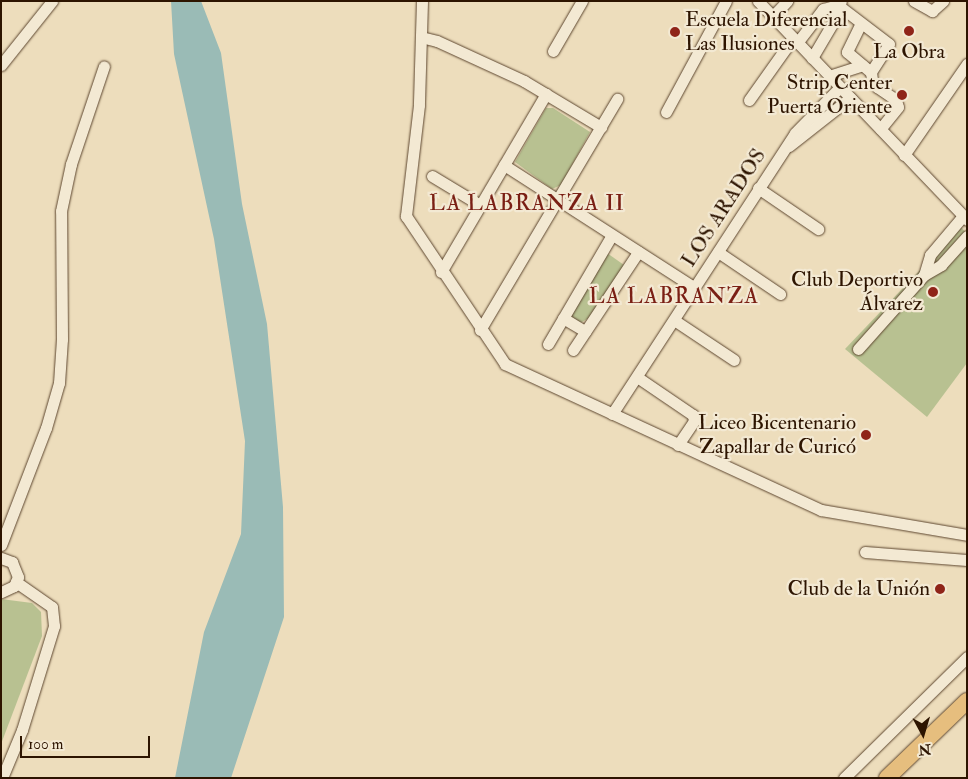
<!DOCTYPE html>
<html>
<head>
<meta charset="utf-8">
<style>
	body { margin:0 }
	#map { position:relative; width:968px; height:779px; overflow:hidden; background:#edddbc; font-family:"IM FELL Double Pica",serif }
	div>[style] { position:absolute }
	.green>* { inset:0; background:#b8c191 }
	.water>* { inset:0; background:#9abbb6 }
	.roads { filter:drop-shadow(0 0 1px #5d462f) drop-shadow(0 0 1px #5d462f) }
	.minor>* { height:11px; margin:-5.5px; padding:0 5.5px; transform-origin:5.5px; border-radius:5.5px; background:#f3e9d3 }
	.highway>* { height:16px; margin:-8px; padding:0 8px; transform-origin:8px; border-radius:8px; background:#e6be7e }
	.dots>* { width:14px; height:14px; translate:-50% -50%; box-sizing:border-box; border:2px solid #f3e9d3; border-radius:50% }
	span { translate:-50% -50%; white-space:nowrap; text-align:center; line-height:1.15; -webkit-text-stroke:4.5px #f3e9d3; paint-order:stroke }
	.poi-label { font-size:21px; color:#2d1400 }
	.left { translate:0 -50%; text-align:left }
	.right { translate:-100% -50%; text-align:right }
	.street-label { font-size:21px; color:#2d1400 }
	.neighbourhood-label { font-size:22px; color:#7a1f14; letter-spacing:1px }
	.frame { position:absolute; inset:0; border:2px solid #2d1400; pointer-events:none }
	.north { position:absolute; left:898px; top:709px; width:50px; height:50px; -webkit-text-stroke:4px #f3e9d3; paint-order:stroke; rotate:174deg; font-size:14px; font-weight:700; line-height:20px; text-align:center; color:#2d1400 }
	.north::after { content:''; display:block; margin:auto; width:18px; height:22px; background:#2d1400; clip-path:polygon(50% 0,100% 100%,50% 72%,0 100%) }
	.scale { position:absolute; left:20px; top:736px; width:130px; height:22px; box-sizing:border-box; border:2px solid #2d1400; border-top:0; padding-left:6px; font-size:15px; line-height:18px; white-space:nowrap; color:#2d1400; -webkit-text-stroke:4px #f3e9d3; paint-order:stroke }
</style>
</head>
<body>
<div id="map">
	<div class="green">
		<div style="clip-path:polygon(546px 108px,553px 108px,590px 132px,561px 185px,552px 189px,515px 162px)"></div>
		<div style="clip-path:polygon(961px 227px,967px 234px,967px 363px,927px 417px,845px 349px)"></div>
		<div style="clip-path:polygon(607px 253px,624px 265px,589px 318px,580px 323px,570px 315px)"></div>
		<div style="clip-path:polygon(1px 599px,32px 603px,41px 612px,42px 636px,1px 744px)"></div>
	</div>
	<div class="water">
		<div style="clip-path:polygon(171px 1px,201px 1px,221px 53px,242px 204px,267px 324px,283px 507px,284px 617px,231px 778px,175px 778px,204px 632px,241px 534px,245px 441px,214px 239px,174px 54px)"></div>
	</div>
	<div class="roads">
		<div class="minor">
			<div style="left:422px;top:1px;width:104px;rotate:91.7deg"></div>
			<div style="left:419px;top:105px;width:112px;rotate:96.7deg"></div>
			<div style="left:406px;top:216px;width:178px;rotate:56.2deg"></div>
			<div style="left:505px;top:364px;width:348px;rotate:24.8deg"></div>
			<div style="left:821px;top:510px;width:148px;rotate:9.7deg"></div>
			<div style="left:758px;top:1px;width:303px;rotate:46.3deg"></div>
			<div style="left:914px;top:1px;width:21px;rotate:29deg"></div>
			<div style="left:932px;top:11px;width:15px;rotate:-42deg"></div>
			<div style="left:838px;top:5px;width:64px;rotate:37.4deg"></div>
			<div style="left:889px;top:44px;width:33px;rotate:123deg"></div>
			<div style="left:871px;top:72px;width:8px;rotate:83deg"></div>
			<div style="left:872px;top:80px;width:9px;rotate:54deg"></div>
			<div style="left:877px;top:87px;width:23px;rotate:34deg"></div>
			<div style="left:896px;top:100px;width:7px;rotate:74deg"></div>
			<div style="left:898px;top:107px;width:28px;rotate:129deg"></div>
			<div style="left:773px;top:16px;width:21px;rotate:-47deg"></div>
			<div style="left:860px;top:25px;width:30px;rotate:116deg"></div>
			<div style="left:847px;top:52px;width:31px;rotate:40deg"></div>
			<div style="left:421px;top:37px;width:16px;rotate:14deg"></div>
			<div style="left:437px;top:41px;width:96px;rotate:24.7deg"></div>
			<div style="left:524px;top:81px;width:90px;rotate:30.9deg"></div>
			<div style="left:797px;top:43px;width:43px;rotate:-52.6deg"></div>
			<div style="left:823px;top:9px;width:16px;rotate:-15deg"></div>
			<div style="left:553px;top:51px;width:58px;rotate:-59.9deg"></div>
			<div style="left:812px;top:58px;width:45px;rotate:-59.5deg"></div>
			<div style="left:835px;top:19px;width:19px;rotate:-72deg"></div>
			<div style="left:1px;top:65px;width:82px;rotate:-51.4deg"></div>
			<div style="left:829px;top:76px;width:35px;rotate:-18deg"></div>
			<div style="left:749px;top:100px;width:76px;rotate:-54.6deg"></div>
			<div style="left:666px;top:112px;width:126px;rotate:-61.6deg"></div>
			<div style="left:789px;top:146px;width:78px;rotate:-38.2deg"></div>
			<div style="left:904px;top:155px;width:111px;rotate:-55.3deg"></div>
			<div style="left:504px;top:165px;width:227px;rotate:32.8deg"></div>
			<div style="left:432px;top:176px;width:56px;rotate:31.1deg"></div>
			<div style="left:758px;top:188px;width:73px;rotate:34.3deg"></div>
			<div style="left:718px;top:252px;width:75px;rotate:34.1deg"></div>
			<div style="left:441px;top:272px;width:207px;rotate:-59.5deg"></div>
			<div style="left:924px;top:275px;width:21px;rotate:-73deg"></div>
			<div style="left:930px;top:255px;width:51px;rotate:-49.8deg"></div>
			<div style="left:563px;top:318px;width:26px;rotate:31deg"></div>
			<div style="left:674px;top:320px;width:72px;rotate:33.7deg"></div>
			<div style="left:480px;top:330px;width:269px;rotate:-59.3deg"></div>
			<div style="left:548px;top:344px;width:126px;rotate:-59.6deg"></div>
			<div style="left:858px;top:349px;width:99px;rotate:-48.3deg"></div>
			<div style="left:924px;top:275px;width:20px;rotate:-30deg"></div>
			<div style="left:941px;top:265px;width:39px;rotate:-48deg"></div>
			<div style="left:573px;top:350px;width:118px;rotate:-56.4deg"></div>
			<div style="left:637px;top:377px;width:68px;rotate:34.2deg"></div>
			<div style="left:693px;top:415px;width:6px;rotate:81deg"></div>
			<div style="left:694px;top:421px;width:29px;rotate:124deg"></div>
			<div style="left:612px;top:414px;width:335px;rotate:-56.9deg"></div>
			<div style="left:795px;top:133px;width:64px;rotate:-45.6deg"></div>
			<div style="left:1px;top:545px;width:125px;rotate:-69deg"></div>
			<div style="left:46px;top:428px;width:47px;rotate:-73.9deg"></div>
			<div style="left:59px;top:383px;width:44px;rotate:-86.1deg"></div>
			<div style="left:62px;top:339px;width:128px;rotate:-90.4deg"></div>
			<div style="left:61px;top:211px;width:48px;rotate:-78deg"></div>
			<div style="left:71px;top:164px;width:103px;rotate:-71.4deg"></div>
			<div style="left:865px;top:552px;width:102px;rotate:4.5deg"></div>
			<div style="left:1px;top:558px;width:12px;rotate:20deg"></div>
			<div style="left:12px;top:562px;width:16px;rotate:68deg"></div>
			<div style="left:18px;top:577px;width:10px;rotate:114deg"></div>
			<div style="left:14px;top:586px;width:14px;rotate:155deg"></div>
			<div style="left:2px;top:778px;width:52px;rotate:-67.4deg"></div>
			<div style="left:22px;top:730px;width:109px;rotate:-72.9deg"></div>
			<div style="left:54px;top:626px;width:19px;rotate:-96deg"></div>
			<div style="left:52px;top:607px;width:44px;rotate:-145.2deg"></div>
			<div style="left:844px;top:778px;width:173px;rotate:-44.5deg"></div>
		</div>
		<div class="highway">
			<div style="left:887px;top:778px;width:111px;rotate:-43.9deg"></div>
		</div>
	</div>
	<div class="dots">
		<div style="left:909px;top:31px;background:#8f2418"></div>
		<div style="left:675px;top:32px;background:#8f2418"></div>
		<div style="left:902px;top:95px;background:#8f2418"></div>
		<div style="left:933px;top:292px;background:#8f2418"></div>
		<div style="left:866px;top:435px;background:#8f2418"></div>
		<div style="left:940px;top:589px;background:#8f2418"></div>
	</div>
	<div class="poi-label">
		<span class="left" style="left:685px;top:32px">Escuela Diferencial<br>Las Ilusiones</span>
		<span style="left:909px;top:52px">La Obra</span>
		<span class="right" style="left:892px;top:95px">Strip Center<br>Puerta Oriente</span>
		<span class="right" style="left:923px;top:292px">Club Deportivo<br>Álvarez</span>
		<span class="right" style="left:856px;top:435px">Liceo Bicentenario<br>Zapallar de Curicó</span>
		<span class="right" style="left:930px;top:589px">Club de la Unión</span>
	</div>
	<div class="street-label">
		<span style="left:724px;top:208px;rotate:-57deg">LOS ARADOS</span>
	</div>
	<div class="neighbourhood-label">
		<span style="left:527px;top:204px">LA LABRANZA II</span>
		<span style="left:674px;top:297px">LA LABRANZA</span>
	</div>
	<div class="frame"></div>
	<div class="north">N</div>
	<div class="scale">100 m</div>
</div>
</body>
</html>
